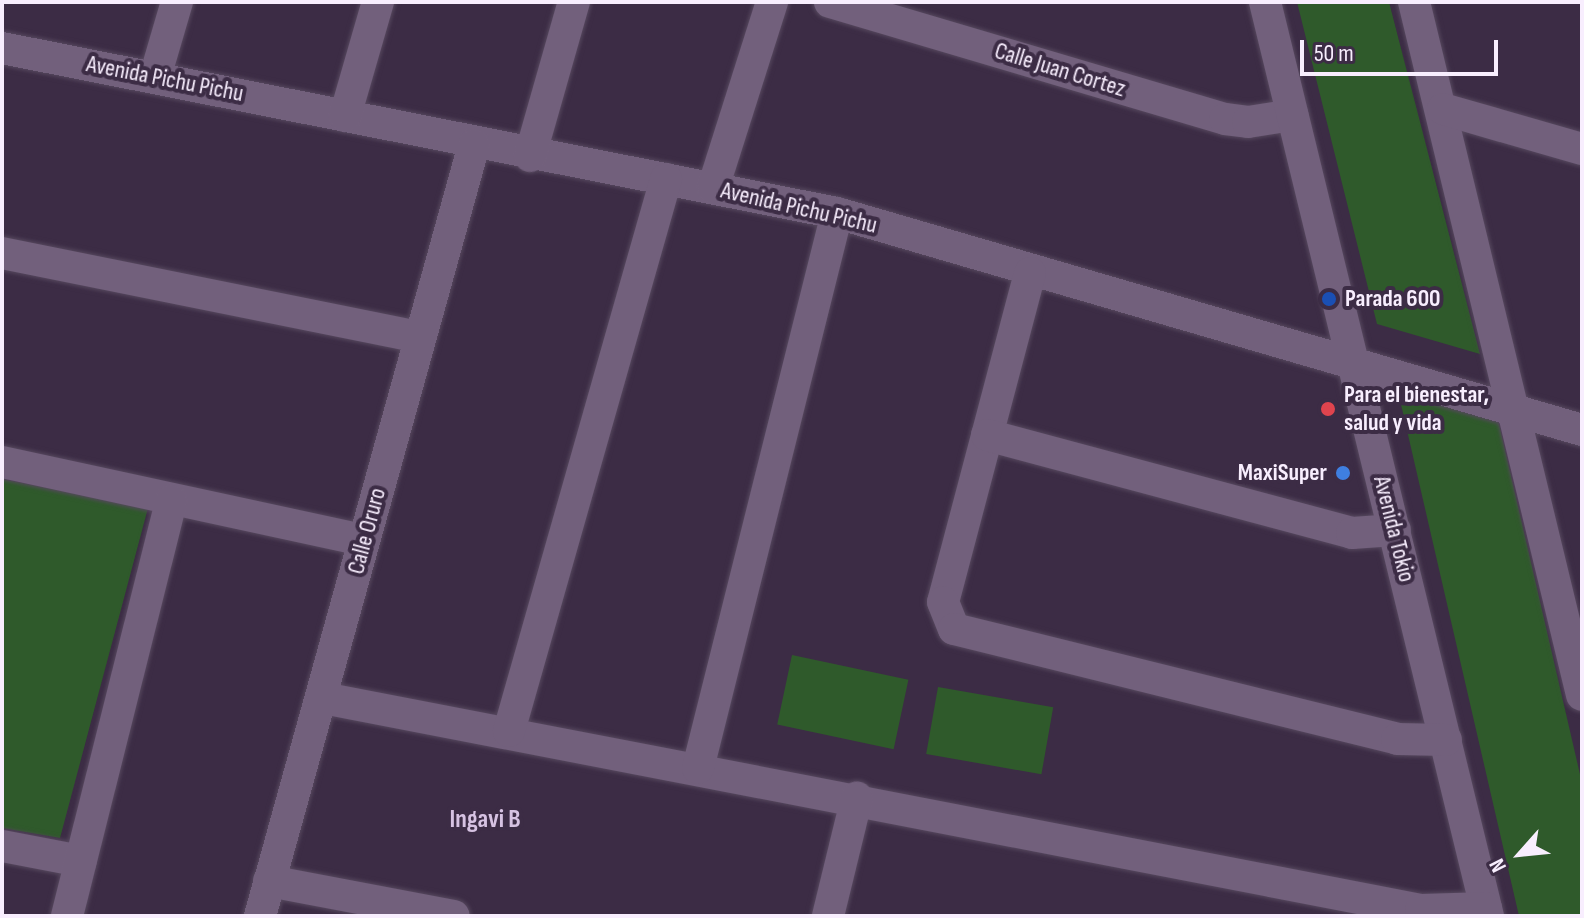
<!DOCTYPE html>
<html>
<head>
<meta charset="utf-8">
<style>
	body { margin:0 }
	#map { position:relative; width:1584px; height:918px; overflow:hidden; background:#3c2c45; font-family:"Sofia Sans Condensed",sans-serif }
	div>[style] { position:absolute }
	.green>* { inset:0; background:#2f5a2b; transform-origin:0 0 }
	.roads { filter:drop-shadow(0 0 2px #56485e) drop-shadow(0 0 2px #56485e) }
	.minor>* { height:32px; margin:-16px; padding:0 16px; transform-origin:16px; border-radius:16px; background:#72607c }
	.dots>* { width:22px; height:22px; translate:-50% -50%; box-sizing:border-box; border:4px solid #3c2c45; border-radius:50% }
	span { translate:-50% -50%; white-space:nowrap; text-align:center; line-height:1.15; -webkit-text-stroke:8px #3c2c45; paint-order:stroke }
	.street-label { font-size:24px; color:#f8eefe }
	.poi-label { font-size:24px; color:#f8eefe; font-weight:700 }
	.left { translate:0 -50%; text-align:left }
	.right { translate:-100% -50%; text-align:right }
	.neighbourhood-label { font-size:26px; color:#d6c2e2; font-weight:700 }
	.frame { position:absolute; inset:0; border:4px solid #f8eefe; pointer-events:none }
	.north { position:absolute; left:1480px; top:814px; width:80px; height:80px; -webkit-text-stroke:6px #3c2c45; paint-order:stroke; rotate:243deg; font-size:22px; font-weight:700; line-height:32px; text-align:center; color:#f8eefe }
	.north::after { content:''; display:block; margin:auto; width:28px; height:36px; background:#f8eefe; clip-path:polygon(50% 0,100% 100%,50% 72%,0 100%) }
	.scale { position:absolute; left:1300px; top:40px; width:198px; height:36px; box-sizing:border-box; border:4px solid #f8eefe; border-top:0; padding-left:10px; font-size:24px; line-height:28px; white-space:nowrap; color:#f8eefe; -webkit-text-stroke:6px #3c2c45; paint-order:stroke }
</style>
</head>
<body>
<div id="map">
	<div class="green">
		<div style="clip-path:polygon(1297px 2px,1389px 2px,1480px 354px,1377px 324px)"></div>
		<div style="clip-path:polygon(1397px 387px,1496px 411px,1582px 783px,1582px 916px,1519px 916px)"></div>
		<div style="clip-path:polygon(2px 479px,148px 508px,60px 838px,2px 828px)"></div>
		<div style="left:792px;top:655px;width:119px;height:71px;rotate:12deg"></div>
		<div style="left:938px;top:687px;width:117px;height:68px;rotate:10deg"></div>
	</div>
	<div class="roads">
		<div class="minor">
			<div style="left:830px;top:2px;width:412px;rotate:16.5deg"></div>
			<div style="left:1225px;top:119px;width:23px;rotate:7deg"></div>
			<div style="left:1248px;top:122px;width:45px;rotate:-9deg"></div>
			<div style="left:1265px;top:2px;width:941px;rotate:76.29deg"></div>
			<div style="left:1414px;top:2px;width:713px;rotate:76.37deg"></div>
			<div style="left:2px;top:48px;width:851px;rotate:11.18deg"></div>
			<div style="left:837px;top:213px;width:776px;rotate:16.24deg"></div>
			<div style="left:155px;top:77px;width:78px;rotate:-73.7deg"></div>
			<div style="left:1443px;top:109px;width:145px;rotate:16.1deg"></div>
			<div style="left:345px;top:116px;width:119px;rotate:-73.9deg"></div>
			<div style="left:530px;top:156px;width:160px;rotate:-74.1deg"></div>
			<div style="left:713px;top:188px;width:195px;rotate:-72.4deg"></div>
			<div style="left:2px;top:253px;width:425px;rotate:11.4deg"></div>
			<div style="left:1030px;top:273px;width:340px;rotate:104.8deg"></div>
			<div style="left:943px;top:602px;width:29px;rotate:68deg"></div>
			<div style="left:954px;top:629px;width:456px;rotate:13.9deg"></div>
			<div style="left:1397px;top:739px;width:49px;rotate:1.2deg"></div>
			<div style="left:987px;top:435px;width:378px;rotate:15deg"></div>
			<div style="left:1352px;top:533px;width:43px;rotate:-4deg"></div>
			<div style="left:2px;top:462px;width:370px;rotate:12.2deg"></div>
			<div style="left:323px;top:698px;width:1118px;rotate:10.93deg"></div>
			<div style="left:1421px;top:910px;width:65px;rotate:-1.8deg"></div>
			<div style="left:509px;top:731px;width:574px;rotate:-74.12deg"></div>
			<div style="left:698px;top:768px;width:572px;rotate:-75.94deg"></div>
			<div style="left:2px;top:846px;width:80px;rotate:10.8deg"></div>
			<div style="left:269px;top:881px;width:188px;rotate:10.7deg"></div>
			<div style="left:67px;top:916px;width:428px;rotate:-75.9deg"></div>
			<div style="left:260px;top:916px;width:800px;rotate:-74.49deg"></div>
			<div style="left:828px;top:916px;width:122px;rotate:-76.3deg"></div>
		</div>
	</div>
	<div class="dots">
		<div style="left:1329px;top:299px;background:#1a4fb4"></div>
		<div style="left:1328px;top:409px;background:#e0444e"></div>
		<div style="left:1343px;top:473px;background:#3f7fe0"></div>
	</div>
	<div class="street-label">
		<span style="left:1060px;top:70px;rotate:17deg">Calle Juan Cortez</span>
		<span style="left:165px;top:79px;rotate:11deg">Avenida Pichu Pichu</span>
		<span style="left:799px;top:208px;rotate:13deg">Avenida Pichu Pichu</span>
		<span style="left:1394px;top:529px;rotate:76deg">Avenida Tokio</span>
		<span style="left:367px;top:531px;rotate:-75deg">Calle Oruro</span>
	</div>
	<div class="poi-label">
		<span class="left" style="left:1345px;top:299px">Parada 600</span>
		<span class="left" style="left:1344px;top:409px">Para el bienestar,<br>salud y vida</span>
		<span class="right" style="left:1327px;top:473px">MaxiSuper</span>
	</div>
	<div class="neighbourhood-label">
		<span style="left:485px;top:820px">Ingavi B</span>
	</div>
	<div class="frame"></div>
	<div class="north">N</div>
	<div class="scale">50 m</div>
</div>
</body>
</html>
